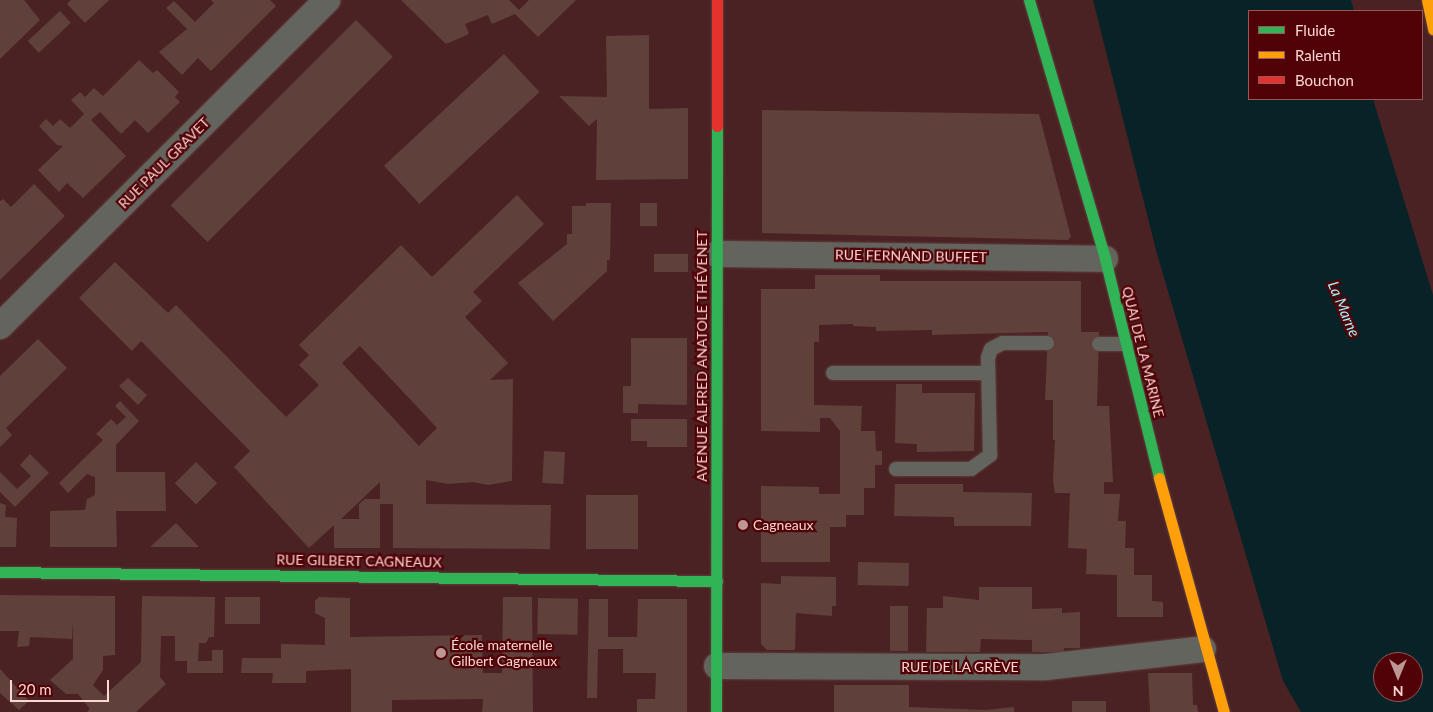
<!DOCTYPE html>
<html>
<head>
<meta charset="utf-8">
<style>
	body { margin:0 }
	#map { position:relative; width:1433px; height:712px; overflow:hidden; background:#4b2223; font-family:Lato,sans-serif }
	div>[style] { position:absolute }
	.water>* { inset:0; background:#072327 }
	.building>* { inset:0; background:#60403a; transform-origin:0 0 }
	.roads { filter:drop-shadow(0 0 1px #603f3f) drop-shadow(0 0 1px #603f3f) }
	.lane>* { height:14px; margin:-7px; padding:0 7px; transform-origin:7px; border-radius:7px; background:#64645e }
	.street>* { height:26px; margin:-13px; padding:0 13px; transform-origin:13px; border-radius:13px; background:#64645e }
	.fast>* { height:11px; margin:-5.5px; padding:0 5.5px; transform-origin:5.5px; border-radius:5.5px; background:#30b455 }
	.slow>* { height:11px; margin:-5.5px; padding:0 5.5px; transform-origin:5.5px; border-radius:5.5px; background:#ff9f0a }
	.jam>* { height:11px; margin:-5.5px; padding:0 5.5px; transform-origin:5.5px; border-radius:5.5px; background:#e5322d }
	.dots>* { width:14px; height:14px; translate:-50% -50%; box-sizing:border-box; border:2px solid #500207; border-radius:50% }
	span { translate:-50% -50%; white-space:nowrap; text-align:center; line-height:1.15; -webkit-text-stroke:4.5px #500207; paint-order:stroke }
	.street-label { font-size:14px; color:#fcd6d2 }
	.poi-label { font-size:14px; color:#fcd6d2 }
	.left { translate:0 -50%; text-align:left }
	.water-label { font-size:15px; color:#a0f1fb; font-style:italic }
	.legend { position:absolute; left:1248px; top:10px; width:175px; height:90px; box-sizing:border-box; background:#500207; border:1px solid #955758; margin:0; padding:6px 9px; list-style:none; font-size:15px; color:#fcd6d2 }
	.legend li { display:flex; align-items:center; gap:10px; height:25px }
	.legend b { width:25px; border:1px solid #955758 }
	.north { position:absolute; left:1373px; top:652px; width:50px; height:50px; box-sizing:border-box; background:#500207; border:1px solid #955758; border-radius:50%; rotate:180deg; font-size:14px; font-weight:700; line-height:20px; text-align:center; color:#fcd6d2 }
	.north::after { content:''; display:block; margin:auto; width:18px; height:22px; background:#be9795; clip-path:polygon(50% 0,100% 100%,50% 72%,0 100%) }
	.scale { position:absolute; left:10px; top:680px; width:99px; height:22px; box-sizing:border-box; border:2px solid #fcd6d2; border-top:0; padding-left:6px; font-size:15px; line-height:18px; white-space:nowrap; color:#fcd6d2; -webkit-text-stroke:4px #500207; paint-order:stroke }
</style>
</head>
<body>
<div id="map">
	<div class="water">
		<div style="clip-path:polygon(evenodd,1093px 0,1351px 0,1354px 11px,1249px 11px,1249px 99px,1373px 99px,1433px 295px,1433px 712px,1301px 712px,1283px 681px,1157px 254px,1093px 0,1383px 662px,1413px 662px,1413px 692px,1383px 692px,1383px 662px)"></div>
	</div>
	<div class="building">
		<div style="clip-path:polygon(0 0,24px 0,40px 20px,0 59px)"></div>
		<div style="clip-path:polygon(71px 0,109px 0,85px 23px,67px 4px)"></div>
		<div style="clip-path:polygon(211px 0,270px 0,276px 6px,211px 71px,198px 58px,182px 75px,159px 52px,187px 29px,166px 8px,174px 1px,195px 22px,214px 3px)"></div>
		<div style="clip-path:polygon(401px 0,509px 0,519px 10px,529px 0,576px 0,538px 37px,515px 14px,492px 24px,488px 15px,465px 24px,469px 34px,446px 44px)"></div>
		<div style="left:60px;top:11px;width:16px;height:44px;rotate:47deg"></div>
		<div style="left:356px;top:20px;width:52px;height:262px;rotate:45deg"></div>
		<div style="clip-path:polygon(649px 35px,649px 109px,688px 108px,688px 179px,596px 180px,597px 119px,589px 126px,559px 96px,607px 97px,606px 36px)"></div>
		<div style="left:504px;top:54px;width:52px;height:164px;rotate:47deg"></div>
		<div style="clip-path:polygon(139px 60px,153px 73px,157px 70px,179px 92px,175px 97px,180px 102px,148px 133px,135px 120px,121px 134px,100px 112px,91px 120px,126px 156px,83px 198px,67px 183px,59px 192px,38px 170px,63px 146px,57px 145px,39px 126px,46px 119px,53px 126px,60px 119px,70px 128px,84px 114px,71px 100px,80px 92px,85px 97px,94px 88px,103px 96px)"></div>
		<div style="clip-path:polygon(762px 110px,1039px 114px,1071px 237px,1068px 240px,762px 233px)"></div>
		<div style="clip-path:polygon(34px 184px,65px 216px,0 280px,0 201px,3px 199px,11px 207px)"></div>
		<div style="clip-path:polygon(evenodd,517px 195px,544px 224px,473px 292px,482px 301px,465px 317px,508px 363px,490px 380px,513px 379px,512px 481px,488px 485px,473px 482px,448px 484px,426px 480px,426px 504px,551px 505px,550px 549px,393px 548px,393px 504px,380px 504px,380px 548px,334px 548px,334px 525px,309px 548px,234px 467px,250px 451px,141px 341px,132px 351px,79px 298px,115px 262px,168px 313px,176px 305px,286px 417px,319px 385px,299px 365px,309px 355px,299px 345px,401px 245px,432px 277px,517px 195px,360px 346px,437px 428px,419px 446px,342px 363px,360px 346px,517px 195px,380px 482px,380px 499px,365px 499px,359px 504px,359px 519px,341px 519px,380px 482px)"></div>
		<div style="clip-path:polygon(586px 203px,611px 203px,610px 260px,607px 260px,607px 271px,553px 321px,518px 283px,567px 244px,567px 234px,572px 234px,572px 206px,586px 206px)"></div>
		<div style="left:640px;top:203px;width:17px;height:23px"></div>
		<div style="left:654px;top:254px;width:34px;height:18px"></div>
		<div style="clip-path:polygon(815px 275px,880px 275px,880px 281px,1081px 281px,1081px 332px,1099px 332px,1097px 406px,1109px 406px,1113px 482px,1104px 482px,1104px 494px,1120px 494px,1118px 521px,1126px 521px,1125px 548px,1134px 548px,1134px 575px,1152px 575px,1152px 601px,1163px 602px,1163px 617px,1117px 617px,1117px 575px,1086px 574px,1087px 549px,1068px 548px,1070px 493px,1055px 493px,1053px 480px,1055px 440px,1053px 440px,1053px 400px,1045px 400px,1048px 332px,932px 335px,932px 330px,876px 331px,876px 327px,853px 326px,853px 324px,819px 325px,819px 342px,814px 342px,814px 405px,862px 406px,861px 431px,875px 431px,876px 451px,882px 451px,882px 465px,875px 465px,875px 488px,864px 488px,864px 515px,846px 515px,846px 527px,830px 527px,830px 562px,761px 562px,761px 486px,819px 487px,819px 494px,840px 494px,840px 431px,830px 418px,820px 418px,820px 432px,761px 431px,761px 289px,815px 289px)"></div>
		<div style="clip-path:polygon(631px 338px,687px 338px,687px 405px,638px 404px,638px 413px,623px 413px,623px 386px,631px 386px)"></div>
		<div style="clip-path:polygon(38px 339px,67px 368px,6px 428px,12px 435px,0 447px,0 376px)"></div>
		<div style="clip-path:polygon(128px 378px,147px 395px,138px 405px,119px 386px)"></div>
		<div style="clip-path:polygon(896px 384px,922px 384px,922px 393px,975px 393px,974px 451px,917px 452px,917px 444px,895px 443px)"></div>
		<div style="clip-path:polygon(120px 401px,139px 421px,116px 445px,116px 472px,165px 472px,166px 511px,116px 511px,117px 547px,50px 547px,50px 511px,85px 510px,87px 499px,95px 495px,95px 477px,87px 474px,68px 493px,59px 483px,103px 440px,96px 434px,111px 419px,117px 425px,126px 417px,115px 406px)"></div>
		<div style="clip-path:polygon(631px 419px,687px 419px,687px 447px,647px 447px,647px 441px,631px 441px)"></div>
		<div style="left:544px;top:451px;width:21px;height:32px;rotate:3deg"></div>
		<div style="clip-path:polygon(30px 454px,49px 473px,15px 507px,0 492px,0 472px,17px 489px,31px 476px,20px 465px)"></div>
		<div style="left:196px;top:462px;width:30px;height:30px;rotate:45deg"></div>
		<div style="clip-path:polygon(895px 484px,963px 484px,963px 492px,1032px 493px,1031px 526px,954px 526px,954px 517px,894px 516px)"></div>
		<div style="left:586px;top:495px;width:52px;height:54px"></div>
		<div style="clip-path:polygon(0 503px,6px 505px,5px 517px,17px 518px,16px 547px,0 547px)"></div>
		<div style="clip-path:polygon(176px 523px,199px 547px,150px 547px)"></div>
		<div style="left:858px;top:562px;width:51px;height:23px;rotate:1deg"></div>
		<div style="clip-path:polygon(781px 576px,836px 577px,836px 606px,832px 606px,832px 616px,796px 613px,795px 650px,767px 650px,761px 644px,761px 583px,781px 584px)"></div>
		<div style="clip-path:polygon(979px 587px,1032px 587px,1032px 609px,1062px 608px,1062px 613px,1080px 612px,1080px 648px,1064px 648px,1064px 652px,1032px 652px,1032px 640px,981px 639px,980px 652px,926px 652px,927px 608px,943px 608px,943px 596px,979px 600px)"></div>
		<div style="clip-path:polygon(0 595px,115px 596px,115px 655px,103px 656px,103px 670px,93px 685px,104px 696px,141px 662px,142px 596px,215px 597px,214px 637px,209px 637px,206px 643px,199px 643px,198px 661px,212px 661px,212px 650px,223px 650px,223px 673px,187px 673px,187px 661px,175px 661px,175px 636px,161px 636px,160px 677px,166px 684px,136px 712px,87px 712px,90px 709px,78px 694px,66px 694px,50px 680px,73px 659px,73px 620px,72px 639px,30px 637px,29px 646px,17px 647px,19px 631px,0 631px)"></div>
		<div style="left:225px;top:597px;width:35px;height:27px"></div>
		<div style="clip-path:polygon(319px 597px,350px 598px,350px 637px,482px 635px,483px 673px,502px 673px,503px 597px,532px 597px,533px 712px,482px 712px,483px 699px,392px 700px,392px 712px,351px 712px,351px 669px,306px 671px,306px 683px,272px 683px,273px 673px,241px 673px,242px 658px,281px 658px,281px 644px,325px 645px,325px 618px,315px 613px,315px 601px)"></div>
		<div style="left:538px;top:598px;width:40px;height:36px;rotate:1deg"></div>
		<div style="clip-path:polygon(589px 599px,608px 599px,608px 637px,637px 637px,638px 599px,687px 599px,687px 712px,637px 712px,637px 699px,655px 699px,656px 673px,623px 673px,623px 649px,598px 649px,597px 698px,587px 698px)"></div>
		<div style="left:890px;top:606px;width:18px;height:45px"></div>
		<div style="clip-path:polygon(0 669px,29px 701px,19px 710px,0 693px)"></div>
		<div style="clip-path:polygon(1148px 673px,1192px 673px,1193px 705px,1197px 705px,1198px 712px,1150px 712px)"></div>
		<div style="clip-path:polygon(834px 685px,909px 685px,909px 707px,986px 710px,1014px 707px,1014px 712px,834px 712px)"></div>
		<div style="left:1106px;top:701px;width:11px;height:34px;rotate:90deg"></div>
	</div>
	<div class="roads">
		<div class="lane">
			<div style="left:1099px;top:344px;width:27px"></div>
			<div style="left:833px;top:373px;width:155px"></div>
			<div style="left:896px;top:469px;width:75px"></div>
			<div style="left:971px;top:469px;width:24px;rotate:-36deg"></div>
			<div style="left:990px;top:455px;width:97px;rotate:-91.2deg"></div>
			<div style="left:988px;top:358px;width:9px;rotate:-72deg"></div>
			<div style="left:991px;top:349px;width:13px;rotate:-27deg"></div>
			<div style="left:1003px;top:343px;width:44px"></div>
		</div>
		<div class="street">
			<div style="left:717px;top:254px;width:388px;rotate:0.7deg"></div>
			<div style="left:0;top:326px;width:462px;rotate:-44.9deg"></div>
			<div style="left:717px;top:666px;width:329px;rotate:0.2deg"></div>
			<div style="left:1046px;top:667px;width:158px;rotate:-6.5deg"></div>
		</div>
		<div class="fast">
			<div style="left:1029px;top:0;width:270px;rotate:73.6deg"></div>
			<div style="left:1105px;top:259px;width:226px;rotate:76.1deg"></div>
			<div style="left:0;top:572px;width:717px;rotate:0.72deg"></div>
			<div style="left:716px;top:712px;width:586px;rotate:-89.9deg"></div>
		</div>
		<div class="slow">
			<div style="left:1427px;top:0;width:30px;rotate:78deg"></div>
			<div style="left:1159px;top:478px;width:243px;rotate:74.5deg"></div>
		</div>
		<div class="jam">
			<div style="left:717px;top:126px;width:126px;rotate:-90deg"></div>
		</div>
	</div>
	<div class="dots">
		<div style="left:743px;top:525px;background:#be9795"></div>
		<div style="left:441px;top:653px;background:#be9795"></div>
	</div>
	<div class="street-label">
		<span style="left:164px;top:163px;rotate:-45deg">RUE PAUL GRAVET</span>
		<span style="left:911px;top:256px;rotate:1deg">RUE FERNAND BUFFET</span>
		<span style="left:1143px;top:352px;rotate:76deg">QUAI DE LA MARINE</span>
		<span style="left:702px;top:356px;rotate:-90deg">AVENUE ALFRED ANATOLE THÉVENET</span>
		<span style="left:359px;top:561px;rotate:1deg">RUE GILBERT CAGNEAUX</span>
		<span style="left:960px;top:667px">RUE DE LA GRÈVE</span>
	</div>
	<div class="poi-label">
		<span class="left" style="left:753px;top:525px">Cagneaux</span>
		<span class="left" style="left:451px;top:653px">École maternelle<br>Gilbert Cagneaux</span>
	</div>
	<div class="water-label">
		<span style="left:1344px;top:309px;rotate:67deg">La Marne</span>
	</div>
	<ul class="legend">
	<li><b style="height:6px;background:#30b455"></b>Fluide</li>
	<li><b style="height:6px;background:#ff9f0a"></b>Ralenti</li>
	<li><b style="height:6px;background:#e5322d"></b>Bouchon</li>
	</ul>
	<div class="north">N</div>
	<div class="scale">20 m</div>
</div>
</body>
</html>
